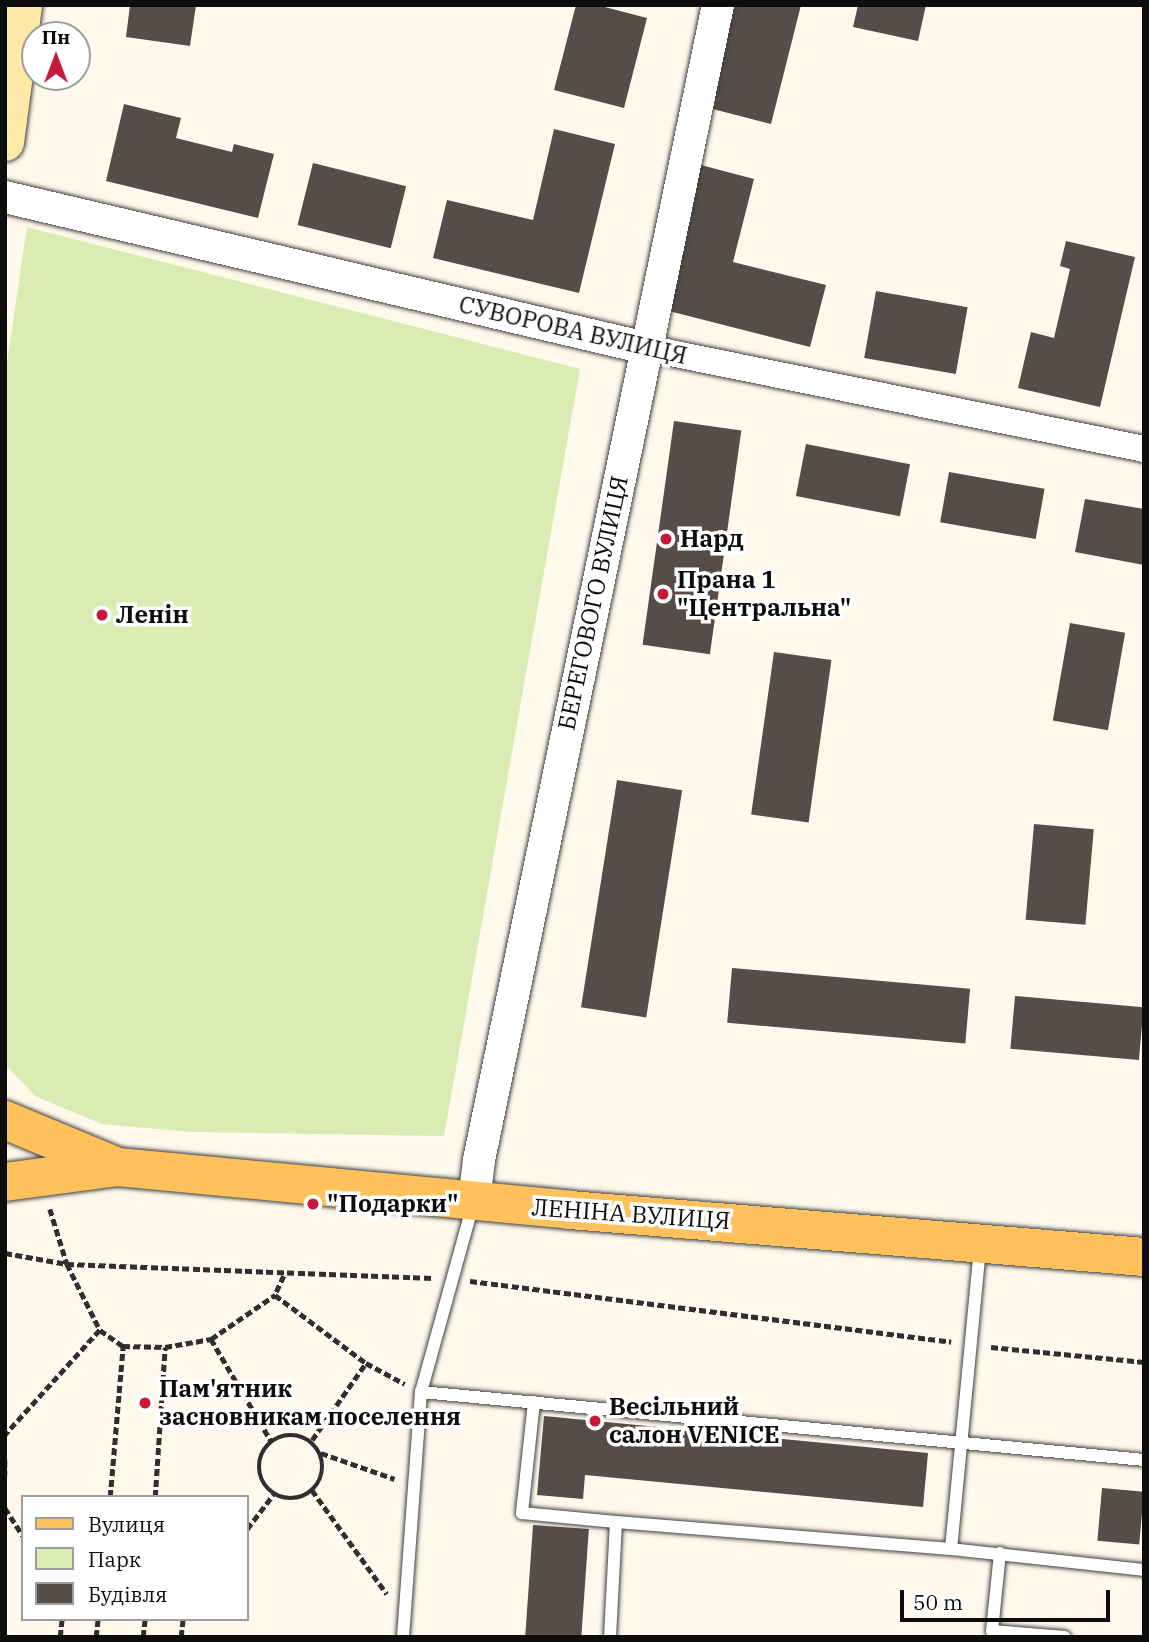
<!DOCTYPE html>
<html>
<head>
<meta charset="utf-8">
<style>
	body { margin:0 }
	#map { position:relative; width:1149px; height:1642px; overflow:hidden; background:#fff9ec; font-family:"IBM Plex Serif",serif }
	div>[style] { position:absolute }
	.green>* { inset:0; background:#d9ecb3 }
	.building>* { inset:0; background:#564c48; transform-origin:0 0 }
	.path>* { height:4.5px; margin-top:-2.25px; transform-origin:0; background:repeating-linear-gradient(90deg,#2f2f2f 0 7px,transparent 0 10.5px) }
	.path>.ring { margin:-2.25px; padding:0; box-sizing:content-box; background:none; border:4.5px solid #2f2f2f; border-radius:50% }
	.roads { filter:drop-shadow(0 0 2px #404040) drop-shadow(0 0 2px #404040) }
	.service>* { height:12px; margin:-6px; padding:0 6px; transform-origin:6px; border-radius:6px; background:#fff }
	.minor>* { height:26px; margin:-13px; padding:0 13px; transform-origin:13px; border-radius:13px; background:#fff }
	.tertiary>* { height:32px; margin:-16px; padding:0 16px; transform-origin:16px; border-radius:16px; background:#fff }
	.secondary>* { height:37px; margin:-18.5px; padding:0 18.5px; transform-origin:18.5px; border-radius:18.5px; background:#ffe9a7 }
	.primary>* { height:38px; margin:-19px; padding:0 19px; transform-origin:19px; border-radius:19px; background:#ffc15c }
	.dots>* { width:19px; height:19px; translate:-50% -50%; box-sizing:border-box; border:4px solid #fff; border-radius:50% }
	span { translate:-50% -50%; white-space:nowrap; text-align:center; line-height:1.15; -webkit-text-stroke:7px #fff; paint-order:stroke }
	.street-label { font-size:24px; color:#0d0d0d }
	.poi-label { font-size:24px; color:#0d0d0d; font-weight:700 }
	.left { translate:0 -50%; text-align:left }
	.frame { position:absolute; inset:0; border:7px solid #0d0d0d; pointer-events:none }
	.legend { position:absolute; left:21px; top:1495px; width:228px; height:126px; box-sizing:border-box; background:#fff; border:2px solid #9e9e9e; margin:0; padding:9px 12px; list-style:none; font-size:21px; color:#0d0d0d }
	.legend li { display:flex; align-items:center; gap:14px; height:35px }
	.legend b { width:35px; border:2px solid #9e9e9e }
	.north { position:absolute; left:21px; top:21px; width:70px; height:70px; box-sizing:border-box; background:#fff; border:2px solid #9e9e9e; border-radius:50%; rotate:0deg; font-size:19px; font-weight:700; line-height:28px; text-align:center; color:#0d0d0d }
	.north::after { content:''; display:block; margin:auto; width:24px; height:32px; background:#c71a3a; clip-path:polygon(50% 0,100% 100%,50% 72%,0 100%) }
	.scale { position:absolute; left:900px; top:1590px; width:210px; height:32px; box-sizing:border-box; border:4px solid #0d0d0d; border-top:0; padding-left:9px; font-size:21px; line-height:24px; white-space:nowrap; color:#0d0d0d; -webkit-text-stroke:5px #fff; paint-order:stroke }
</style>
</head>
<body>
<div id="map">
	<div class="green">
		<div style="clip-path:polygon(27px 227px,580px 369px,444px 1136px,191px 1132px,102px 1124px,35px 1096px,5px 1064px,5px 376px)"></div>
	</div>
	<div class="building">
		<div style="clip-path:polygon(130px 5px,196px 5px,190px 46px,126px 37px)"></div>
		<div style="clip-path:polygon(576px 5px,597px 5px,647px 18px,624px 108px,554px 90px)"></div>
		<div style="clip-path:polygon(734px 5px,801px 5px,771px 124px,709px 108px)"></div>
		<div style="clip-path:polygon(858px 5px,926px 5px,918px 41px,853px 27px)"></div>
		<div style="clip-path:polygon(124px 104px,181px 118px,176px 138px,232px 152px,234px 144px,274px 154px,258px 218px,106px 181px)"></div>
		<div style="clip-path:polygon(554px 129px,615px 144px,579px 293px,433px 258px,447px 200px,533px 220px)"></div>
		<div style="left:313px;top:163px;width:96px;height:64px;rotate:14deg"></div>
		<div style="clip-path:polygon(697px 164px,754px 179px,733px 262px,826px 285px,810px 347px,661px 309px)"></div>
		<div style="clip-path:polygon(1066px 241px,1135px 257px,1100px 407px,1018px 388px,1031px 332px,1054px 338px,1070px 269px,1060px 266px)"></div>
		<div style="left:876px;top:291px;width:93px;height:68px;rotate:10deg"></div>
		<div style="left:674px;top:421px;width:68px;height:226px;rotate:8deg"></div>
		<div style="left:806px;top:444px;width:106px;height:53px;rotate:11deg"></div>
		<div style="left:949px;top:472px;width:97px;height:51px;rotate:10deg"></div>
		<div style="clip-path:polygon(1085px 499px,1144px 509px,1144px 565px,1075px 552px)"></div>
		<div style="left:1070px;top:623px;width:56px;height:99px;rotate:10deg"></div>
		<div style="left:774px;top:652px;width:58px;height:164px;rotate:8deg"></div>
		<div style="left:617px;top:780px;width:66px;height:230px;rotate:9deg"></div>
		<div style="left:1034px;top:824px;width:60px;height:96px;rotate:5deg"></div>
		<div style="left:732px;top:968px;width:239px;height:55px;rotate:5deg"></div>
		<div style="left:1015px;top:996px;width:129px;height:53px;rotate:5deg"></div>
		<div style="clip-path:polygon(544px 1416px,928px 1453px,923px 1507px,585px 1475px,583px 1499px,537px 1495px)"></div>
		<div style="left:1102px;top:1488px;width:42px;height:53px;rotate:5deg"></div>
		<div style="left:533px;top:1525px;width:56px;height:112px;rotate:4deg"></div>
	</div>
	<div class="path">
		<div style="left:50px;top:1209px;width:58px;rotate:72.8deg"></div>
		<div style="left:67px;top:1264px;width:366px;rotate:2.2deg"></div>
		<div style="left:5px;top:1253px;width:63px;rotate:10.1deg"></div>
		<div style="left:67px;top:1264px;width:74px;rotate:63.4deg"></div>
		<div style="left:100px;top:1330px;width:142px;rotate:132.1deg"></div>
		<div style="left:284px;top:1276px;width:21px;rotate:115deg"></div>
		<div style="left:275px;top:1295px;width:114px;rotate:36.8deg"></div>
		<div style="left:366px;top:1363px;width:44px;rotate:28.3deg"></div>
		<div style="left:470px;top:1281px;width:485px;rotate:7.2deg"></div>
		<div style="left:100px;top:1330px;width:28px;rotate:35deg"></div>
		<div style="left:123px;top:1346px;width:42px;rotate:1.4deg"></div>
		<div style="left:165px;top:1347px;width:47px;rotate:-9.9deg"></div>
		<div style="left:211px;top:1339px;width:78px;rotate:-34.5deg"></div>
		<div style="left:211px;top:1339px;width:118px;rotate:59.5deg"></div>
		<div style="left:991px;top:1347px;width:154px;rotate:5.6deg"></div>
		<div class="ring" style="left:259px;top:1435px;width:59.5px;height:59.5px"></div>
		<div style="left:312px;top:1440px;width:94px;rotate:-55deg"></div>
		<div style="left:321px;top:1453px;width:78px;rotate:19.4deg"></div>
		<div style="left:5px;top:1460px;width:15px;rotate:90deg"></div>
		<div style="left:312px;top:1490px;width:128px;rotate:54.2deg"></div>
		<div style="left:110px;top:1497px;width:152px;rotate:-85.1deg"></div>
		<div style="left:155px;top:1497px;width:150px;rotate:-86.2deg"></div>
		<div style="left:5px;top:1508px;width:33px;rotate:57deg"></div>
		<div style="left:247px;top:1529px;width:43px;rotate:-52.6deg"></div>
		<div style="left:60px;top:1637px;width:18px;rotate:-84deg"></div>
		<div style="left:96px;top:1637px;width:18px;rotate:-84deg"></div>
		<div style="left:143px;top:1637px;width:18px;rotate:-84deg"></div>
		<div style="left:181px;top:1637px;width:18px;rotate:-84deg"></div>
	</div>
	<div class="roads">
		<div class="service">
			<div style="left:980px;top:1248px;width:302px;rotate:95.5deg"></div>
			<div style="left:951px;top:1549px;width:194px;rotate:6.2deg"></div>
			<div style="left:421px;top:1392px;width:726px;rotate:5.37deg"></div>
			<div style="left:534px;top:1402px;width:112px;rotate:96.2deg"></div>
			<div style="left:522px;top:1513px;width:94px;rotate:5.5deg"></div>
			<div style="left:1000px;top:1553px;width:78px;rotate:95.9deg"></div>
			<div style="left:992px;top:1631px;width:73px;rotate:4.7deg"></div>
			<div style="left:403px;top:1637px;width:246px;rotate:-85.8deg"></div>
			<div style="left:421px;top:1392px;width:194px;rotate:-74.5deg"></div>
			<div style="left:610px;top:1637px;width:115px;rotate:-87deg"></div>
			<div style="left:616px;top:1522px;width:336px;rotate:4.6deg"></div>
		</div>
		<div class="minor">
			<div style="left:646px;top:348px;width:508px;rotate:11.46deg"></div>
		</div>
		<div class="tertiary">
			<div style="left:5px;top:197px;width:659px;rotate:13.26deg"></div>
			<div style="left:474px;top:1201px;width:41px;rotate:-83deg"></div>
			<div style="left:479px;top:1160px;width:1179px;rotate:-78.31deg"></div>
		</div>
		<div class="secondary">
			<div style="left:5px;top:142px;width:138px;rotate:-82.5deg"></div>
		</div>
		<div class="primary">
			<div style="left:5px;top:1120px;width:117px;rotate:22.6deg"></div>
			<div style="left:5px;top:1182px;width:114px;rotate:-7.6deg"></div>
			<div style="left:118px;top:1167px;width:454px;rotate:5.4deg"></div>
			<div style="left:570px;top:1210px;width:576px;rotate:4.68deg"></div>
		</div>
	</div>
	<div class="dots">
		<div style="left:666px;top:539px;background:#c71a3a"></div>
		<div style="left:663px;top:594px;background:#c71a3a"></div>
		<div style="left:102px;top:615px;background:#c71a3a"></div>
		<div style="left:313px;top:1204px;background:#c71a3a"></div>
		<div style="left:145px;top:1403px;background:#c71a3a"></div>
		<div style="left:595px;top:1421px;background:#c71a3a"></div>
	</div>
	<div class="street-label">
		<span style="left:573px;top:330px;rotate:13deg">СУВОРОВА ВУЛИЦЯ</span>
		<span style="left:593px;top:603px;rotate:-78deg">БЕРЕГОВОГО ВУЛИЦЯ</span>
		<span style="left:631px;top:1214px;rotate:4deg">ЛЕНІНА ВУЛИЦЯ</span>
	</div>
	<div class="poi-label">
		<span class="left" style="left:680px;top:539px">Нард</span>
		<span class="left" style="left:677px;top:594px">Прана 1<br>"Центральна"</span>
		<span class="left" style="left:116px;top:615px">Ленін</span>
		<span class="left" style="left:327px;top:1204px">"Подарки"</span>
		<span class="left" style="left:159px;top:1403px">Пам'ятник<br>засновникам поселення</span>
		<span class="left" style="left:609px;top:1421px">Весільний<br>салон VENICE</span>
	</div>
	<div class="frame"></div>
	<ul class="legend">
	<li><b style="height:9px;background:#ffc15c"></b>Вулиця</li>
	<li><b style="height:19px;background:#d9ecb3"></b>Парк</li>
	<li><b style="height:19px;background:#564c48"></b>Будівля</li>
	</ul>
	<div class="north">Пн</div>
	<div class="scale">50 m</div>
</div>
</body>
</html>
